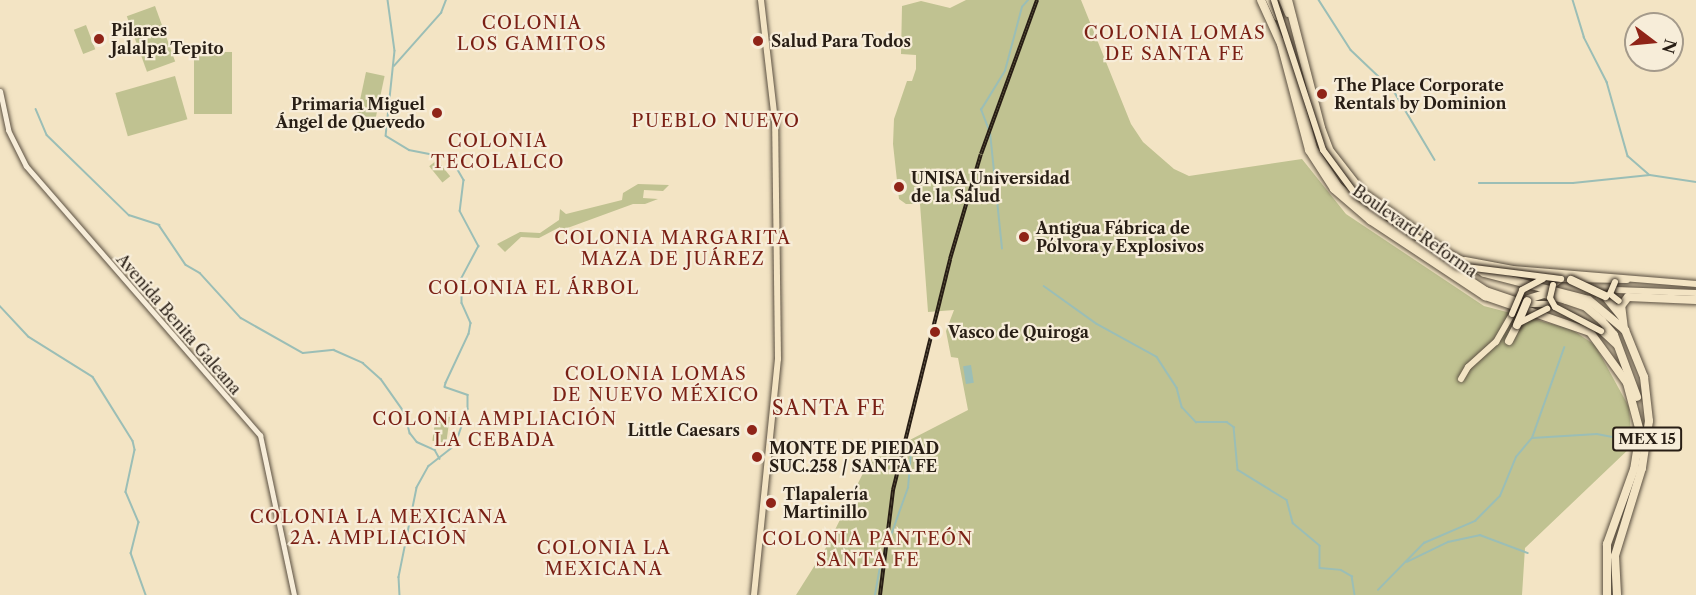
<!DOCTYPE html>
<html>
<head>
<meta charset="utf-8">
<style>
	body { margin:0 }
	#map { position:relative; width:1696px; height:595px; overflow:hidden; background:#f3e4c4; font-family:"Libre Caslon Text",serif }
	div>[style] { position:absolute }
	.green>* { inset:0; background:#c0c291; transform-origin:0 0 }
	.water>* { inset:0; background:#9bbeb6; transform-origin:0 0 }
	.stream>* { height:1.5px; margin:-0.75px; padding:0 0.75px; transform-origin:0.75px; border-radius:0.75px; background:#9bbeb6 }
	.major-tunnel>* { height:6px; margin-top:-3px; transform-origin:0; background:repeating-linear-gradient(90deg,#cabca1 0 6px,transparent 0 9px) }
	.roads { filter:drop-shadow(0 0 2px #5b5041) drop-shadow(0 0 2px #5b5041) }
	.minor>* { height:5px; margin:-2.5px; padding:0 2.5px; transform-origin:2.5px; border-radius:2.5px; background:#f7edd9 }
	.major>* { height:6px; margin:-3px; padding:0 3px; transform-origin:3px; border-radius:3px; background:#f3e4c4 }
	.highway>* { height:8px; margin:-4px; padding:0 4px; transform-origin:4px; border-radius:4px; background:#f3e4c4 }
	.rail>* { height:4px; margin-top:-2px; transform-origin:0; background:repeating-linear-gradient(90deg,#f7edd9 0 4.5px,#281e15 0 9px); box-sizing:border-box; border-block:2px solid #281e15 }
	.bridges { filter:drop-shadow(0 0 2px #281e15) drop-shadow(0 0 2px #281e15) }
	.major-bridge>* { height:6px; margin:-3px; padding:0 3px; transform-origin:3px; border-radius:3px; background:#f3e4c4 }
	.highway-bridge>* { height:8px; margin:-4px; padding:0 4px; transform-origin:4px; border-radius:4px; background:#f3e4c4 }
	.dots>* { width:16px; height:16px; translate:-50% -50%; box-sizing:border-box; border:3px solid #f7edd9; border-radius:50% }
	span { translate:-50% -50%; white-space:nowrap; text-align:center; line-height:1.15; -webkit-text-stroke:4.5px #f7edd9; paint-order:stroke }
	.shield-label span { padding:2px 4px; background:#f7edd9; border:2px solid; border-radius:4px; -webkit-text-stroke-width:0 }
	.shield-label { font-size:15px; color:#281e15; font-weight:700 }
	.poi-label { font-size:16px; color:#281e15; font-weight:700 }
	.left { translate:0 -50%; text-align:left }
	.right { translate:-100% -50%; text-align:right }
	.street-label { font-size:16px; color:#281e15 }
	.neighbourhood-label { font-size:18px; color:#7a1f14; letter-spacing:1.5px }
	.quarter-label { font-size:20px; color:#7a1f14; letter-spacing:1.5px }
	.north { position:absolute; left:1624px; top:12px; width:60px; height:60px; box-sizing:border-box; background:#f7edd9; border:2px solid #a49a8b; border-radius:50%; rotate:106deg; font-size:16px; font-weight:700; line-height:24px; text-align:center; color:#281e15 }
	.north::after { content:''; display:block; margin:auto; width:21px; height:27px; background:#8f2418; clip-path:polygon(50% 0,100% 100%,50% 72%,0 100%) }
</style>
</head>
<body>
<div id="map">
	<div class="green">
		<div style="clip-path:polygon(966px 0,1081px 0,1131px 124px,1143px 142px,1174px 169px,1189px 176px,1302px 159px,1346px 214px,1484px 306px,1571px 329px,1595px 345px,1629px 407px,1632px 446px,1525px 548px,1522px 595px,796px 595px,827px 546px,869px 461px,968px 410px,958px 358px,951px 357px,946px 331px,954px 310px,928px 312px,920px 204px,906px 204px,899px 199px,893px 144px,894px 119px,907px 81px,912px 81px,916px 69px,916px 55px,901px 54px,902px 6px,921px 1px,950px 8px)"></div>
		<div style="left:155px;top:6px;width:59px;height:30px;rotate:70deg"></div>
		<div style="left:86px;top:25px;width:26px;height:13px;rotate:69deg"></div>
		<div style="left:194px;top:52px;width:38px;height:62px"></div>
		<div style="left:366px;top:72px;width:19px;height:46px;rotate:12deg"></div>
		<div style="left:175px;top:76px;width:45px;height:62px;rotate:74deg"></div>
		<div style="left:437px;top:160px;width:21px;height:10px;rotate:51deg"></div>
		<div style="clip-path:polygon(638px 184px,669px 185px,663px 191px,644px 190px,643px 198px,658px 199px,645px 204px,633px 204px,562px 230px,560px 227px,539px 238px,521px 237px,505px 252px,497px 244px,520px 232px,540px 233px,559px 220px,560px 209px,566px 214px,622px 200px,623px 193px)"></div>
		<div style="left:436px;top:415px;width:14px;height:26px;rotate:8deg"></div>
	</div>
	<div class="water">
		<div style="left:971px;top:365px;width:18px;height:8px;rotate:81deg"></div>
	</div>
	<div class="stream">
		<div style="left:388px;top:0;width:51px;rotate:82.2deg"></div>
		<div style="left:395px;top:51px;width:85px;rotate:96deg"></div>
		<div style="left:386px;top:136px;width:27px;rotate:31deg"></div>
		<div style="left:409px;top:150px;width:36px;rotate:11deg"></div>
		<div style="left:444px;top:157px;width:17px;rotate:40deg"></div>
		<div style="left:457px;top:168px;width:14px;rotate:60deg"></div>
		<div style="left:464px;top:180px;width:31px;rotate:97deg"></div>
		<div style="left:460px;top:211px;width:40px;rotate:62deg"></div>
		<div style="left:479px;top:246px;width:36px;rotate:118deg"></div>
		<div style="left:462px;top:278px;width:25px;rotate:90deg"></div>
		<div style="left:462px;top:303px;width:22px;rotate:66deg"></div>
		<div style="left:471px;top:323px;width:11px;rotate:100deg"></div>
		<div style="left:469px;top:334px;width:54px;rotate:115.1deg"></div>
		<div style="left:446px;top:383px;width:4px;rotate:104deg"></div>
		<div style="left:445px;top:387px;width:24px;rotate:19deg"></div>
		<div style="left:468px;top:395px;width:14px;rotate:90deg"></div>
		<div style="left:468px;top:409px;width:39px;rotate:109deg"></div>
		<div style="left:455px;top:446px;width:33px;rotate:142deg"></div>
		<div style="left:429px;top:466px;width:25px;rotate:119deg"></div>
		<div style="left:417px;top:488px;width:91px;rotate:101.4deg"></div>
		<div style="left:399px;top:577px;width:18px;rotate:87deg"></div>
		<div style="left:1319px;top:0;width:59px;rotate:57.4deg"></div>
		<div style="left:1351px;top:50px;width:59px;rotate:43.6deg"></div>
		<div style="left:1394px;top:91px;width:80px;rotate:59.3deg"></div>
		<div style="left:1573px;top:0;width:39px;rotate:73deg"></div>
		<div style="left:1584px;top:37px;width:51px;rotate:62.9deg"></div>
		<div style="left:1607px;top:82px;width:77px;rotate:74.2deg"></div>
		<div style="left:1628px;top:156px;width:28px;rotate:41deg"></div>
		<div style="left:394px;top:66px;width:71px;rotate:-48.4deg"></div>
		<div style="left:441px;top:13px;width:14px;rotate:-69deg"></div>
		<div style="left:36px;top:109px;width:28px;rotate:67deg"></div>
		<div style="left:47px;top:135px;width:115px;rotate:44.3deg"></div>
		<div style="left:129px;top:215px;width:32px;rotate:18deg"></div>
		<div style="left:159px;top:225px;width:48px;rotate:56deg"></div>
		<div style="left:186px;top:265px;width:16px;rotate:30deg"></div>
		<div style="left:200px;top:273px;width:61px;rotate:47.7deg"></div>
		<div style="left:241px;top:318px;width:71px;rotate:29.4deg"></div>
		<div style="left:303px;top:353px;width:31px;rotate:-6deg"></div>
		<div style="left:334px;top:350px;width:32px;rotate:24deg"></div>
		<div style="left:363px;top:363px;width:24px;rotate:42deg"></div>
		<div style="left:381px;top:379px;width:42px;rotate:54.8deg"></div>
		<div style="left:405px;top:413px;width:21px;rotate:76deg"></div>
		<div style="left:410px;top:433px;width:11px;rotate:52deg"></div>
		<div style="left:417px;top:442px;width:20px;rotate:24deg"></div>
		<div style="left:435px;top:450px;width:10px;rotate:61deg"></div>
		<div style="left:1479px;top:183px;width:94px"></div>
		<div style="left:1573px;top:183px;width:77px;rotate:-5.9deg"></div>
		<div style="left:1650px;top:175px;width:47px;rotate:8.7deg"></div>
		<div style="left:1002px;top:249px;width:117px;rotate:-95.9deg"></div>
		<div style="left:990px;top:133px;width:25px;rotate:-111deg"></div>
		<div style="left:981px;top:110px;width:46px;rotate:-58.4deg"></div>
		<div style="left:1005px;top:71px;width:66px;rotate:-75.1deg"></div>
		<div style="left:1022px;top:7px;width:9px;rotate:-49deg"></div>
		<div style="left:1044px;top:286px;width:65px;rotate:35.6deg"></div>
		<div style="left:1097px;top:324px;width:68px;rotate:28.8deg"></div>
		<div style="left:1157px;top:357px;width:37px;rotate:57deg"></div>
		<div style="left:1177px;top:388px;width:20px;rotate:75deg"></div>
		<div style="left:1182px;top:407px;width:21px;rotate:47deg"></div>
		<div style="left:1196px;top:422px;width:31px"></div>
		<div style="left:1227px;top:422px;width:9px;rotate:36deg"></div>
		<div style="left:1234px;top:427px;width:43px;rotate:84.7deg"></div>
		<div style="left:1238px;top:470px;width:57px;rotate:31.5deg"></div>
		<div style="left:1287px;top:500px;width:24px;rotate:75deg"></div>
		<div style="left:1293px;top:523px;width:35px;rotate:40deg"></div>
		<div style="left:1320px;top:546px;width:22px;rotate:90deg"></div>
		<div style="left:1320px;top:568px;width:21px;rotate:5deg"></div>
		<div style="left:1341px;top:570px;width:13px;rotate:29deg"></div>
		<div style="left:1352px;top:576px;width:19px;rotate:81deg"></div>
		<div style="left:0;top:306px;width:42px;rotate:46.9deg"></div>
		<div style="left:29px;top:337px;width:75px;rotate:32deg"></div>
		<div style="left:93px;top:377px;width:75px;rotate:58deg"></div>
		<div style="left:133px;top:441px;width:9px;rotate:77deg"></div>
		<div style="left:135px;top:450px;width:43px;rotate:102.1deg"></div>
		<div style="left:126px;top:492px;width:33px;rotate:67deg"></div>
		<div style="left:139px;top:522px;width:32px;rotate:104deg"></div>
		<div style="left:131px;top:553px;width:45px;rotate:70.3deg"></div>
		<div style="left:1532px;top:438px;width:65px;rotate:-3.5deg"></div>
		<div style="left:1597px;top:434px;width:21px;rotate:11deg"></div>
		<div style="left:1407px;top:562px;width:46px;rotate:-26deg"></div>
		<div style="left:1448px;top:542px;width:33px;rotate:-12deg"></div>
		<div style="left:1480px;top:535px;width:51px;rotate:20.6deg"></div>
		<div style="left:1378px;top:590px;width:66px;rotate:-45.6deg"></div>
		<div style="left:1424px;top:543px;width:56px;rotate:-23.3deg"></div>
		<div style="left:1475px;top:521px;width:35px;rotate:-45deg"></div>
		<div style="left:1500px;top:496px;width:42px;rotate:-67.7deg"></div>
		<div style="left:1516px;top:457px;width:25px;rotate:-50deg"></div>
		<div style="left:1532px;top:438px;width:96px;rotate:-70.4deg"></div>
		<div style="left:875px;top:595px;width:29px;rotate:-80deg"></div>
		<div style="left:880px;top:566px;width:83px;rotate:-70.3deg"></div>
		<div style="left:908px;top:488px;width:36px;rotate:-85deg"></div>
	</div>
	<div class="major-tunnel">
		<div style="left:1581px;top:298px;width:35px;rotate:-13deg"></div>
	</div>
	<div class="roads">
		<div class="minor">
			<div style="left:0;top:91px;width:40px;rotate:78deg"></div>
			<div style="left:8px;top:130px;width:40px;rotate:63.4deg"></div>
			<div style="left:26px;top:166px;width:357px;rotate:49deg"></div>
			<div style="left:260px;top:435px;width:164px;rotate:78deg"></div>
		</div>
		<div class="major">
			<div style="left:1269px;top:0;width:19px;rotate:65deg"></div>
			<div style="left:1282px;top:0;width:15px;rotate:67deg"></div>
			<div style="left:1284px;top:41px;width:111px;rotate:74.3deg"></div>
			<div style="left:1314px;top:148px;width:45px;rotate:56.7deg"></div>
			<div style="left:1339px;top:186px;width:53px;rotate:39.7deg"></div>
			<div style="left:1380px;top:220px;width:127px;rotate:33.4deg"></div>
			<div style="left:1486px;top:290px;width:43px;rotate:18.9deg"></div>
			<div style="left:1527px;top:304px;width:21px"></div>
			<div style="left:1465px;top:260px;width:49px;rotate:10.6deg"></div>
			<div style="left:1513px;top:269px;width:184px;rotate:4.7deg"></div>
			<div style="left:1553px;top:285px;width:10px;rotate:-37deg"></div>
			<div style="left:1561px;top:279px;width:66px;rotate:0.9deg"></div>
			<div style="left:1616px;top:290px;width:80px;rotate:2.1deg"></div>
			<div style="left:1601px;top:331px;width:21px;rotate:43deg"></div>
			<div style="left:1461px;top:379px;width:14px;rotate:-60deg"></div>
			<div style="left:1468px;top:367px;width:38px;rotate:-42deg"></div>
			<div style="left:1496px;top:342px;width:32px;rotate:-60deg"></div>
			<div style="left:754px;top:595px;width:237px;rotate:-84.2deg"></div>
			<div style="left:778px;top:359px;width:238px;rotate:-90.7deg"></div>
			<div style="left:775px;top:121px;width:122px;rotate:-96.6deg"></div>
		</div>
		<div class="highway">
			<div style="left:1261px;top:0;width:48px;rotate:65.6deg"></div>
			<div style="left:1281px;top:44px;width:110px;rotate:75.2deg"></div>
			<div style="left:1309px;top:150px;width:46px;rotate:57.3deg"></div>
			<div style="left:1334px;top:189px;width:48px;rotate:40.7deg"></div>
			<div style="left:1370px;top:220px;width:138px;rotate:33.5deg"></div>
			<div style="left:1485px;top:296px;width:111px;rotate:18.9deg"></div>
			<div style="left:1590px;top:332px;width:63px;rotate:54deg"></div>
			<div style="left:1627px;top:383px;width:51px;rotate:75.1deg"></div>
			<div style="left:1640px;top:432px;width:37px;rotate:99deg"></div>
			<div style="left:1634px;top:469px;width:80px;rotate:109.8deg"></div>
			<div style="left:1607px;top:544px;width:51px;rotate:90deg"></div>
			<div style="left:1288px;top:0;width:132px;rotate:75.5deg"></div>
			<div style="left:1321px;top:128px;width:25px;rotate:69deg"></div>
			<div style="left:1330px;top:151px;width:52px;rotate:52deg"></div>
			<div style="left:1362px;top:192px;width:107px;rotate:35.5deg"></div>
			<div style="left:1449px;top:254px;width:40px;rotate:28deg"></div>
			<div style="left:1484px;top:273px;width:108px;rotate:14.4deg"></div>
			<div style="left:1589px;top:300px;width:47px;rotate:39.8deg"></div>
			<div style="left:1625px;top:330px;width:51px;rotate:68deg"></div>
			<div style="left:1644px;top:377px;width:44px;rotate:83.5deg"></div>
			<div style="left:1649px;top:421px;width:48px;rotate:98.5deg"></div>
			<div style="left:1642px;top:468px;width:92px;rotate:107.1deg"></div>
			<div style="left:1615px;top:556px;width:39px;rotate:87deg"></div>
			<div style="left:1605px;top:296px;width:26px;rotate:51deg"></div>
			<div style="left:1528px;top:299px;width:17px;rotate:-17deg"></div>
			<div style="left:1544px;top:294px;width:23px;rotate:15deg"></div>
			<div style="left:1566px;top:300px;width:21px;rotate:19deg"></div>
			<div style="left:1586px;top:307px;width:21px;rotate:41deg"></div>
			<div style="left:1602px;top:321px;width:18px;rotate:49deg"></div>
			<div style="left:1614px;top:335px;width:66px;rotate:69.6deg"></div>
			<div style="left:1624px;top:329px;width:23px;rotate:-97deg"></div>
			<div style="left:1621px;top:306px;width:11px;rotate:-52deg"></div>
			<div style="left:1628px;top:297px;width:68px;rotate:2.5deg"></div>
			<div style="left:1509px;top:341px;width:18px;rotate:-63deg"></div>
		</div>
	</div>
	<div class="rail">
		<div style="left:880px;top:595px;width:106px;rotate:-82.9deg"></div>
		<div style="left:893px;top:490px;width:238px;rotate:-76.1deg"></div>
		<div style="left:950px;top:259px;width:109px;rotate:-73.6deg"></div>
		<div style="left:981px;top:154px;width:164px;rotate:-70deg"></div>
	</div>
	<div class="bridges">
		<div class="major-bridge">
			<div style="left:1274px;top:0;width:158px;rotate:71.9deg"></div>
			<div style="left:1323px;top:150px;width:56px;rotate:53.7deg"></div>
			<div style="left:1356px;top:195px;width:124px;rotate:34.8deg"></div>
			<div style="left:1458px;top:266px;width:104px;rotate:7.2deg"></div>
			<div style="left:1615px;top:282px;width:13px;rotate:113deg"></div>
			<div style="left:1610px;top:294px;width:11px;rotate:38deg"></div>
			<div style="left:1553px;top:285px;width:13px;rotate:103deg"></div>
			<div style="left:1550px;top:298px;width:10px;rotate:61deg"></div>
			<div style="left:1555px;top:307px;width:52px;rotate:27.6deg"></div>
			<div style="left:1512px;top:314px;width:26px;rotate:-67deg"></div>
			<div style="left:1522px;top:290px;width:24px;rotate:-28deg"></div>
			<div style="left:1517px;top:324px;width:34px;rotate:-27deg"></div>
		</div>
		<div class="highway-bridge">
			<div style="left:1571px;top:280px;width:38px;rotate:25deg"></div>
			<div style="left:1517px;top:325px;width:26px;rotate:-67deg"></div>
		</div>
	</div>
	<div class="dots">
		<div style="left:99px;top:39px;background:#8f2418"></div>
		<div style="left:758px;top:41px;background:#8f2418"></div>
		<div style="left:1322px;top:94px;background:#8f2418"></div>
		<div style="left:437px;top:113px;background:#8f2418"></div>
		<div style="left:899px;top:187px;background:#8f2418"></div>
		<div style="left:1024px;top:237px;background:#8f2418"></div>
		<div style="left:935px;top:332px;background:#8f2418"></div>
		<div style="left:752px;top:430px;background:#8f2418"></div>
		<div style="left:757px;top:457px;background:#8f2418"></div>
		<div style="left:771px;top:503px;background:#8f2418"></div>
	</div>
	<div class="shield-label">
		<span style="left:1647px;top:439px">MEX 15</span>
	</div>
	<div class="poi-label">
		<span class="left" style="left:111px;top:39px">Pilares<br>Jalalpa Tepito</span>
		<span class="left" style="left:771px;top:41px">Salud Para Todos</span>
		<span class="left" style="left:1334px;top:94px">The Place Corporate<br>Rentals by Dominion</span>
		<span class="right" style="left:425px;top:113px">Primaria Miguel<br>Ángel de Quevedo</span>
		<span class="left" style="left:911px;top:187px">UNISA Universidad<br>de la Salud</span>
		<span class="left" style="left:1036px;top:237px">Antigua Fábrica de<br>Pólvora y Explosivos</span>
		<span class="left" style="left:948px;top:332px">Vasco de Quiroga</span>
		<span class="right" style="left:740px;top:430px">Little Caesars</span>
		<span class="left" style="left:769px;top:457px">MONTE DE PIEDAD<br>SUC.258 / SANTA FE</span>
		<span class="left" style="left:783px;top:503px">Tlapalería<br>Martinillo</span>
	</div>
	<div class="street-label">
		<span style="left:1415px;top:231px;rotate:35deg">Boulevard Reforma</span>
		<span style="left:179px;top:324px;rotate:49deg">Avenida Benita Galeana</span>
	</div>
	<div class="neighbourhood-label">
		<span style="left:532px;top:34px">COLONIA<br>LOS GAMITOS</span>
		<span style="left:1175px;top:44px">COLONIA LOMAS<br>DE SANTA FE</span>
		<span style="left:716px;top:121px">PUEBLO NUEVO</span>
		<span style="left:498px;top:152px">COLONIA<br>TECOLALCO</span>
		<span style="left:673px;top:249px">COLONIA MARGARITA<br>MAZA DE JUÁREZ</span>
		<span style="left:534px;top:288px">COLONIA EL ÁRBOL</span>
		<span style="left:656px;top:385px">COLONIA LOMAS<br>DE NUEVO MÉXICO</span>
		<span style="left:495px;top:430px">COLONIA AMPLIACIÓN<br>LA CEBADA</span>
		<span style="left:379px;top:528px">COLONIA LA MEXICANA<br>2A. AMPLIACIÓN</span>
		<span style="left:868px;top:550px">COLONIA PANTEÓN<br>SANTA FE</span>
		<span style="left:604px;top:559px">COLONIA LA<br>MEXICANA</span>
	</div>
	<div class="quarter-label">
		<span style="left:829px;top:408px">SANTA FE</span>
	</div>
	<div class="north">N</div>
</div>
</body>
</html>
